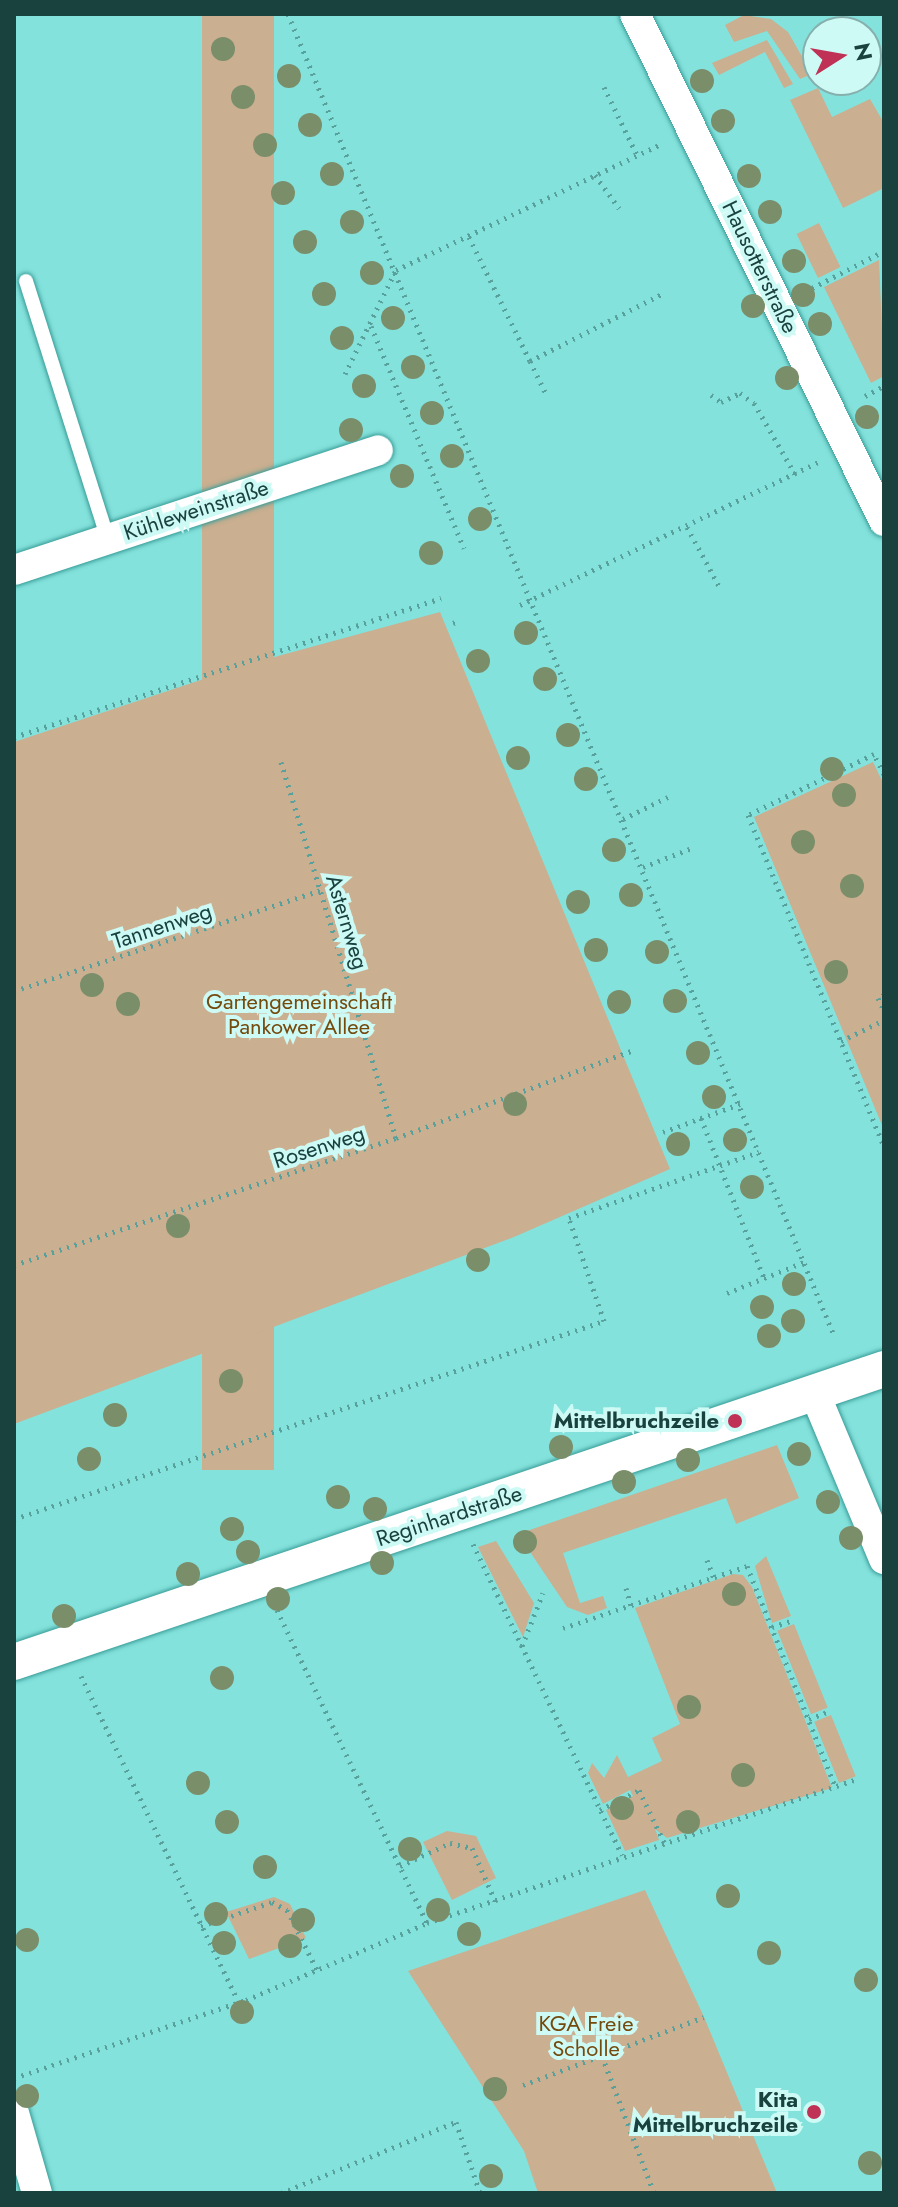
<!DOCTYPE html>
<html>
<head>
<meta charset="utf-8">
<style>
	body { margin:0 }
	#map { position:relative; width:898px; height:2207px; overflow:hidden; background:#84e2dc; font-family:Jost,sans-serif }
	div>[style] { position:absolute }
	.green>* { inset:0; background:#caaf90; transform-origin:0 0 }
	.path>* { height:5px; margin-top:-2.5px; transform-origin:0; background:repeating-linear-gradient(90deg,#58a09b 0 2px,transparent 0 8px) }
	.roads { filter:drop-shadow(0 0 2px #389b96) drop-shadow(0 0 2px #389b96) }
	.service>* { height:14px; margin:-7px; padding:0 7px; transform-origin:7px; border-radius:7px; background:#fff }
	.minor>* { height:30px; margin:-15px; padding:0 15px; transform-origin:15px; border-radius:15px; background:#fff }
	.tertiary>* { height:36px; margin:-18px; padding:0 18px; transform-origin:18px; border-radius:18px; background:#fff }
	.trees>* { width:24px; height:24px; margin:-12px; border-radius:50%; background:#7b8e6a }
	.dots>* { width:22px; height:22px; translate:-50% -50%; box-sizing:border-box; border:4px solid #cefaf6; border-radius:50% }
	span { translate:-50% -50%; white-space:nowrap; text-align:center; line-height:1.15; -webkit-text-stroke:8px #cefaf6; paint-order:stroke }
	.street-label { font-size:22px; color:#19423f }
	.park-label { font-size:22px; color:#744a0d }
	.poi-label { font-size:22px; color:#19423f; font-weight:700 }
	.right { translate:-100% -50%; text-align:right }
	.frame { position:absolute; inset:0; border:16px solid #19423f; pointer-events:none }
	.north { position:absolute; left:802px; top:16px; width:80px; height:80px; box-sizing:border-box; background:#cefaf6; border:2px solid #86b0ad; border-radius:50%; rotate:79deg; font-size:22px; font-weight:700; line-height:32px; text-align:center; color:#19423f }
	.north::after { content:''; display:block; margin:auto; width:28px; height:36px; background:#c03156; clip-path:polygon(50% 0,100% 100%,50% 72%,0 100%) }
</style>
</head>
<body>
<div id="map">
	<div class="green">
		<div style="left:202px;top:14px;width:72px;height:1456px"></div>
		<div style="clip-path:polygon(744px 15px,771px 19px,788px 32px,812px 74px,800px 79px,767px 31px,734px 42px,725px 25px)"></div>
		<div style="clip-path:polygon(767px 40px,793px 84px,784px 88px,765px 52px,719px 75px,712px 63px)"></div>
		<div style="clip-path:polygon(818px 88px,832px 117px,870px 99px,884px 123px,884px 188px,843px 208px,790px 100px)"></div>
		<div style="left:819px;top:223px;width:49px;height:25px;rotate:64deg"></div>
		<div style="clip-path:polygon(879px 260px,884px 376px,871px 383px,824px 287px)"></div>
		<div style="clip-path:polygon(440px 612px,670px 1169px,514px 1237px,14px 1424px,14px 742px,252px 663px)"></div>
		<div style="clip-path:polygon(873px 762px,884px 785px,884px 1130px,754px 817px)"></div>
		<div style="clip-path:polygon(777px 1445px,799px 1498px,736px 1524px,726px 1498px,563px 1553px,580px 1603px,603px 1596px,607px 1608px,588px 1615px,567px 1607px,518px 1534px)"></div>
		<div style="clip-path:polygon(496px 1541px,534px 1603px,523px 1637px,478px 1547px)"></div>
		<div style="clip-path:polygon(766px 1556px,791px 1616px,772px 1623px,755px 1566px)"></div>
		<div style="clip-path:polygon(733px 1574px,743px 1575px,752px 1587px,832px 1788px,667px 1838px,655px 1829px,659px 1840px,625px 1851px,606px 1810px,633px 1796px,630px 1790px,603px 1804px,588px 1773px,592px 1763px,604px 1778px,617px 1755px,628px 1777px,662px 1761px,652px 1738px,680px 1724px,635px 1608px)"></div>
		<div style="left:794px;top:1624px;width:90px;height:18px;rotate:68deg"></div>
		<div style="left:831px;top:1715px;width:66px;height:18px;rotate:68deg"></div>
		<div style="clip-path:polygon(447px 1831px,476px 1836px,496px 1878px,452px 1900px,423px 1842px)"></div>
		<div style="clip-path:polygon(645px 1890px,704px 2017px,777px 2193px,538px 2193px,524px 2151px,408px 1971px)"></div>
		<div style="clip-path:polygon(274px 1897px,290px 1904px,306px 1938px,249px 1959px,226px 1912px)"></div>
	</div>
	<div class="path">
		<div style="left:288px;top:14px;width:1427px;rotate:67.55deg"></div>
		<div style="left:604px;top:87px;width:76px;rotate:64.1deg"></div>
		<div style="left:595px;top:175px;width:41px;rotate:54deg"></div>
		<div style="left:469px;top:237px;width:138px;rotate:63.8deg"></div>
		<div style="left:530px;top:361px;width:148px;rotate:-26.9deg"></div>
		<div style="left:812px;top:288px;width:81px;rotate:-27.2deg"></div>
		<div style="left:371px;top:326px;width:241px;rotate:67.3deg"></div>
		<div style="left:530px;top:361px;width:39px;rotate:64deg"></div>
		<div style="left:345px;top:374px;width:116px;rotate:-63.9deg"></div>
		<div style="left:396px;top:270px;width:293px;rotate:-25.4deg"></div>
		<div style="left:711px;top:395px;width:12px;rotate:35deg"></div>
		<div style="left:721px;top:402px;width:21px;rotate:-25deg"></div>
		<div style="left:740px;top:393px;width:17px;rotate:36deg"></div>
		<div style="left:754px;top:403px;width:82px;rotate:60deg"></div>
		<div style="left:865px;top:396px;width:21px;rotate:-28deg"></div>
		<div style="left:687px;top:527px;width:67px;rotate:61.5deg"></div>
		<div style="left:520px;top:605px;width:331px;rotate:-25.6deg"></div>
		<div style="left:453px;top:623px;width:3px;rotate:-18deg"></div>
		<div style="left:14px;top:737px;width:449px;rotate:-18deg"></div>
		<div style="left:281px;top:762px;width:393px;rotate:73deg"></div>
		<div style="left:884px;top:774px;width:22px;rotate:-117deg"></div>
		<div style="left:874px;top:754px;width:140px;rotate:154.2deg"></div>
		<div style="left:748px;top:815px;width:358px;rotate:67.7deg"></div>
		<div style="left:623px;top:819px;width:52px;rotate:-26.1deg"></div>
		<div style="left:643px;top:867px;width:53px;rotate:-21.2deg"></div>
		<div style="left:14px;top:991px;width:323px;rotate:-18.2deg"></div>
		<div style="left:884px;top:995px;width:7px;rotate:153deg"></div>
		<div style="left:878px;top:998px;width:14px;rotate:65deg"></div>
		<div style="left:841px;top:1041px;width:48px;rotate:-26deg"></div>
		<div style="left:701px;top:1118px;width:172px;rotate:68.5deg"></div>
		<div style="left:663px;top:1132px;width:82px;rotate:-20deg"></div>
		<div style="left:14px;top:1265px;width:403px;rotate:-18.4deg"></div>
		<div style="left:396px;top:1138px;width:251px;rotate:-20.3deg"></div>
		<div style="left:727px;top:1293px;width:83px;rotate:-21.9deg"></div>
		<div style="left:14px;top:1519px;width:622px;rotate:-18.55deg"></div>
		<div style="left:604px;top:1321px;width:109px;rotate:-108.8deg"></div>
		<div style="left:569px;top:1218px;width:201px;rotate:-19.2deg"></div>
		<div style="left:473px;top:1544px;width:345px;rotate:64.4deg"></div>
		<div style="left:707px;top:1560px;width:19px;rotate:69deg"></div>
		<div style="left:626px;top:1588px;width:18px;rotate:74deg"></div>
		<div style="left:277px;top:1610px;width:347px;rotate:64.4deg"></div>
		<div style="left:772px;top:1627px;width:22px;rotate:-18deg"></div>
		<div style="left:563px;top:1628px;width:194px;rotate:-18.6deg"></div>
		<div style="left:747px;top:1566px;width:240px;rotate:68.2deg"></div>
		<div style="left:522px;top:1646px;width:57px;rotate:-68.4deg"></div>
		<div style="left:81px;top:1676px;width:359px;rotate:64.2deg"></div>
		<div style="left:809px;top:1719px;width:22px;rotate:-21deg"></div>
		<div style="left:600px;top:1810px;width:44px;rotate:-27.1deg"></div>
		<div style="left:639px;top:1790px;width:58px;rotate:64.3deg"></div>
		<div style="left:400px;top:1866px;width:55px;rotate:-24.7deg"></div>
		<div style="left:450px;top:1843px;width:23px;rotate:13deg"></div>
		<div style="left:472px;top:1848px;width:60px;rotate:66.4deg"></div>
		<div style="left:201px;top:1926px;width:75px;rotate:-18.7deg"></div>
		<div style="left:272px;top:1902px;width:17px;rotate:28deg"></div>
		<div style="left:287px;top:1910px;width:69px;rotate:63.4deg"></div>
		<div style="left:602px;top:2056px;width:147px;rotate:69.2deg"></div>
		<div style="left:14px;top:2078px;width:245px;rotate:-18.6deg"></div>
		<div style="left:246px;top:2000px;width:197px;rotate:-23deg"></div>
		<div style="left:427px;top:1923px;width:454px;rotate:-18.5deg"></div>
		<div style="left:523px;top:2085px;width:193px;rotate:-20.6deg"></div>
		<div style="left:281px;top:2193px;width:189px;rotate:-22.1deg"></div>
		<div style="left:456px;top:2122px;width:75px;rotate:71.3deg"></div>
	</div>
	<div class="roads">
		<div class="service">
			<div style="left:26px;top:281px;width:271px;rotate:72.4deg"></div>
		</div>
		<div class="minor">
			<div style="left:635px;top:14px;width:565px;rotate:63.84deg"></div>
			<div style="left:14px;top:570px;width:383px;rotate:-18.2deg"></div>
			<div style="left:815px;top:1394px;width:179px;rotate:67.3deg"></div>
			<div style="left:14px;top:2113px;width:83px;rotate:74deg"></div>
		</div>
		<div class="tertiary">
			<div style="left:14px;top:1662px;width:918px;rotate:-18.61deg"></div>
		</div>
	</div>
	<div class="trees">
		<div style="left:223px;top:49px"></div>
		<div style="left:289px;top:76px"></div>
		<div style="left:702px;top:81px"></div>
		<div style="left:243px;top:97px"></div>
		<div style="left:723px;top:121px"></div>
		<div style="left:310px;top:125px"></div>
		<div style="left:265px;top:145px"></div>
		<div style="left:332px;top:174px"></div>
		<div style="left:749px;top:176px"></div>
		<div style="left:283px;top:193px"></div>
		<div style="left:770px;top:212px"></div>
		<div style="left:352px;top:222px"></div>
		<div style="left:305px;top:242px"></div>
		<div style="left:794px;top:261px"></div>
		<div style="left:372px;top:273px"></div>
		<div style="left:324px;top:294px"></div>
		<div style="left:803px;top:295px"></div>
		<div style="left:753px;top:306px"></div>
		<div style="left:393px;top:318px"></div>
		<div style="left:820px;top:324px"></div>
		<div style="left:342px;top:338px"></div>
		<div style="left:413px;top:367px"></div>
		<div style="left:787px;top:378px"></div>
		<div style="left:364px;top:386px"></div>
		<div style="left:432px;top:413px"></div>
		<div style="left:867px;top:417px"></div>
		<div style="left:351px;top:430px"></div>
		<div style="left:452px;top:456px"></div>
		<div style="left:402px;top:476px"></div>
		<div style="left:480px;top:519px"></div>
		<div style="left:431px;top:553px"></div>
		<div style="left:526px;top:633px"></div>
		<div style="left:478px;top:661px"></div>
		<div style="left:545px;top:679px"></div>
		<div style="left:568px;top:735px"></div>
		<div style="left:518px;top:758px"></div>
		<div style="left:832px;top:769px"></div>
		<div style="left:586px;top:779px"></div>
		<div style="left:844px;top:795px"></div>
		<div style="left:803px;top:842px"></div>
		<div style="left:614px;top:850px"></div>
		<div style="left:852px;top:886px"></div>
		<div style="left:631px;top:895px"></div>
		<div style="left:578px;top:902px"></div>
		<div style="left:596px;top:950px"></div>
		<div style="left:657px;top:952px"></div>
		<div style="left:836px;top:972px"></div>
		<div style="left:92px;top:985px"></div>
		<div style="left:675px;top:1001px"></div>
		<div style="left:619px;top:1002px"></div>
		<div style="left:128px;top:1004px"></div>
		<div style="left:698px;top:1053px"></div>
		<div style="left:714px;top:1097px"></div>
		<div style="left:515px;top:1104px"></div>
		<div style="left:735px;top:1140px"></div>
		<div style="left:678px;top:1144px"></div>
		<div style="left:752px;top:1187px"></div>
		<div style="left:178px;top:1226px"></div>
		<div style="left:478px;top:1260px"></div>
		<div style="left:794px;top:1284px"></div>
		<div style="left:762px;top:1307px"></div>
		<div style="left:793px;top:1321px"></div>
		<div style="left:769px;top:1336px"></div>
		<div style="left:231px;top:1381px"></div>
		<div style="left:115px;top:1415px"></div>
		<div style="left:561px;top:1447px"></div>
		<div style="left:799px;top:1454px"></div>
		<div style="left:89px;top:1459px"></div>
		<div style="left:688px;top:1460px"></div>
		<div style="left:624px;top:1482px"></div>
		<div style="left:338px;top:1497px"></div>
		<div style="left:828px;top:1502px"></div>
		<div style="left:375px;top:1509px"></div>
		<div style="left:232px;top:1529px"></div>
		<div style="left:851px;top:1538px"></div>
		<div style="left:525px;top:1542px"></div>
		<div style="left:248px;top:1552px"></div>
		<div style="left:382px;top:1563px"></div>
		<div style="left:188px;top:1574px"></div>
		<div style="left:734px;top:1594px"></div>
		<div style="left:278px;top:1599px"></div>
		<div style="left:64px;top:1616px"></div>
		<div style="left:222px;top:1678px"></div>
		<div style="left:689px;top:1707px"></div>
		<div style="left:743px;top:1775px"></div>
		<div style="left:198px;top:1783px"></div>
		<div style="left:622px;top:1808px"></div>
		<div style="left:227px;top:1822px"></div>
		<div style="left:688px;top:1822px"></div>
		<div style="left:410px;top:1849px"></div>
		<div style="left:265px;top:1867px"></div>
		<div style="left:728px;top:1896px"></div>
		<div style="left:438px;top:1910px"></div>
		<div style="left:216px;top:1914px"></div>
		<div style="left:303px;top:1920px"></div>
		<div style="left:469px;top:1934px"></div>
		<div style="left:27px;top:1940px"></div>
		<div style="left:224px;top:1943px"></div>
		<div style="left:290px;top:1946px"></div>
		<div style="left:769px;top:1953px"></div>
		<div style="left:866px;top:1980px"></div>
		<div style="left:242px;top:2012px"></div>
		<div style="left:495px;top:2089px"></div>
		<div style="left:27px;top:2096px"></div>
		<div style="left:870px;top:2163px"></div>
		<div style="left:491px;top:2176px"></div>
	</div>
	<div class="dots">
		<div style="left:735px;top:1421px;background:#c03156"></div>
		<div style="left:814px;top:2112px;background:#c03156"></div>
	</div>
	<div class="street-label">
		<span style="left:760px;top:267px;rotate:64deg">Hausotterstraße</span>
		<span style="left:196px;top:510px;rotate:-18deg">Kühleweinstraße</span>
		<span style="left:347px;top:922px;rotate:73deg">Asternweg</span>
		<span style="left:162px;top:926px;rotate:-18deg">Tannenweg</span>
		<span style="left:319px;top:1147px;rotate:-18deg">Rosenweg</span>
		<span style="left:449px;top:1516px;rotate:-18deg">Reginhardstraße</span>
	</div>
	<div class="park-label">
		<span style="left:299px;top:1014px">Gartengemeinschaft<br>Pankower Allee</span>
		<span style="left:586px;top:2036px">KGA Freie<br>Scholle</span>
	</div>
	<div class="poi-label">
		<span class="right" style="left:719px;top:1421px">Mittelbruchzeile</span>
		<span class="right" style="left:798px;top:2112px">Kita<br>Mittelbruchzeile</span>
	</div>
	<div class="frame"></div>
	<div class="north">N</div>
</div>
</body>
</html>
